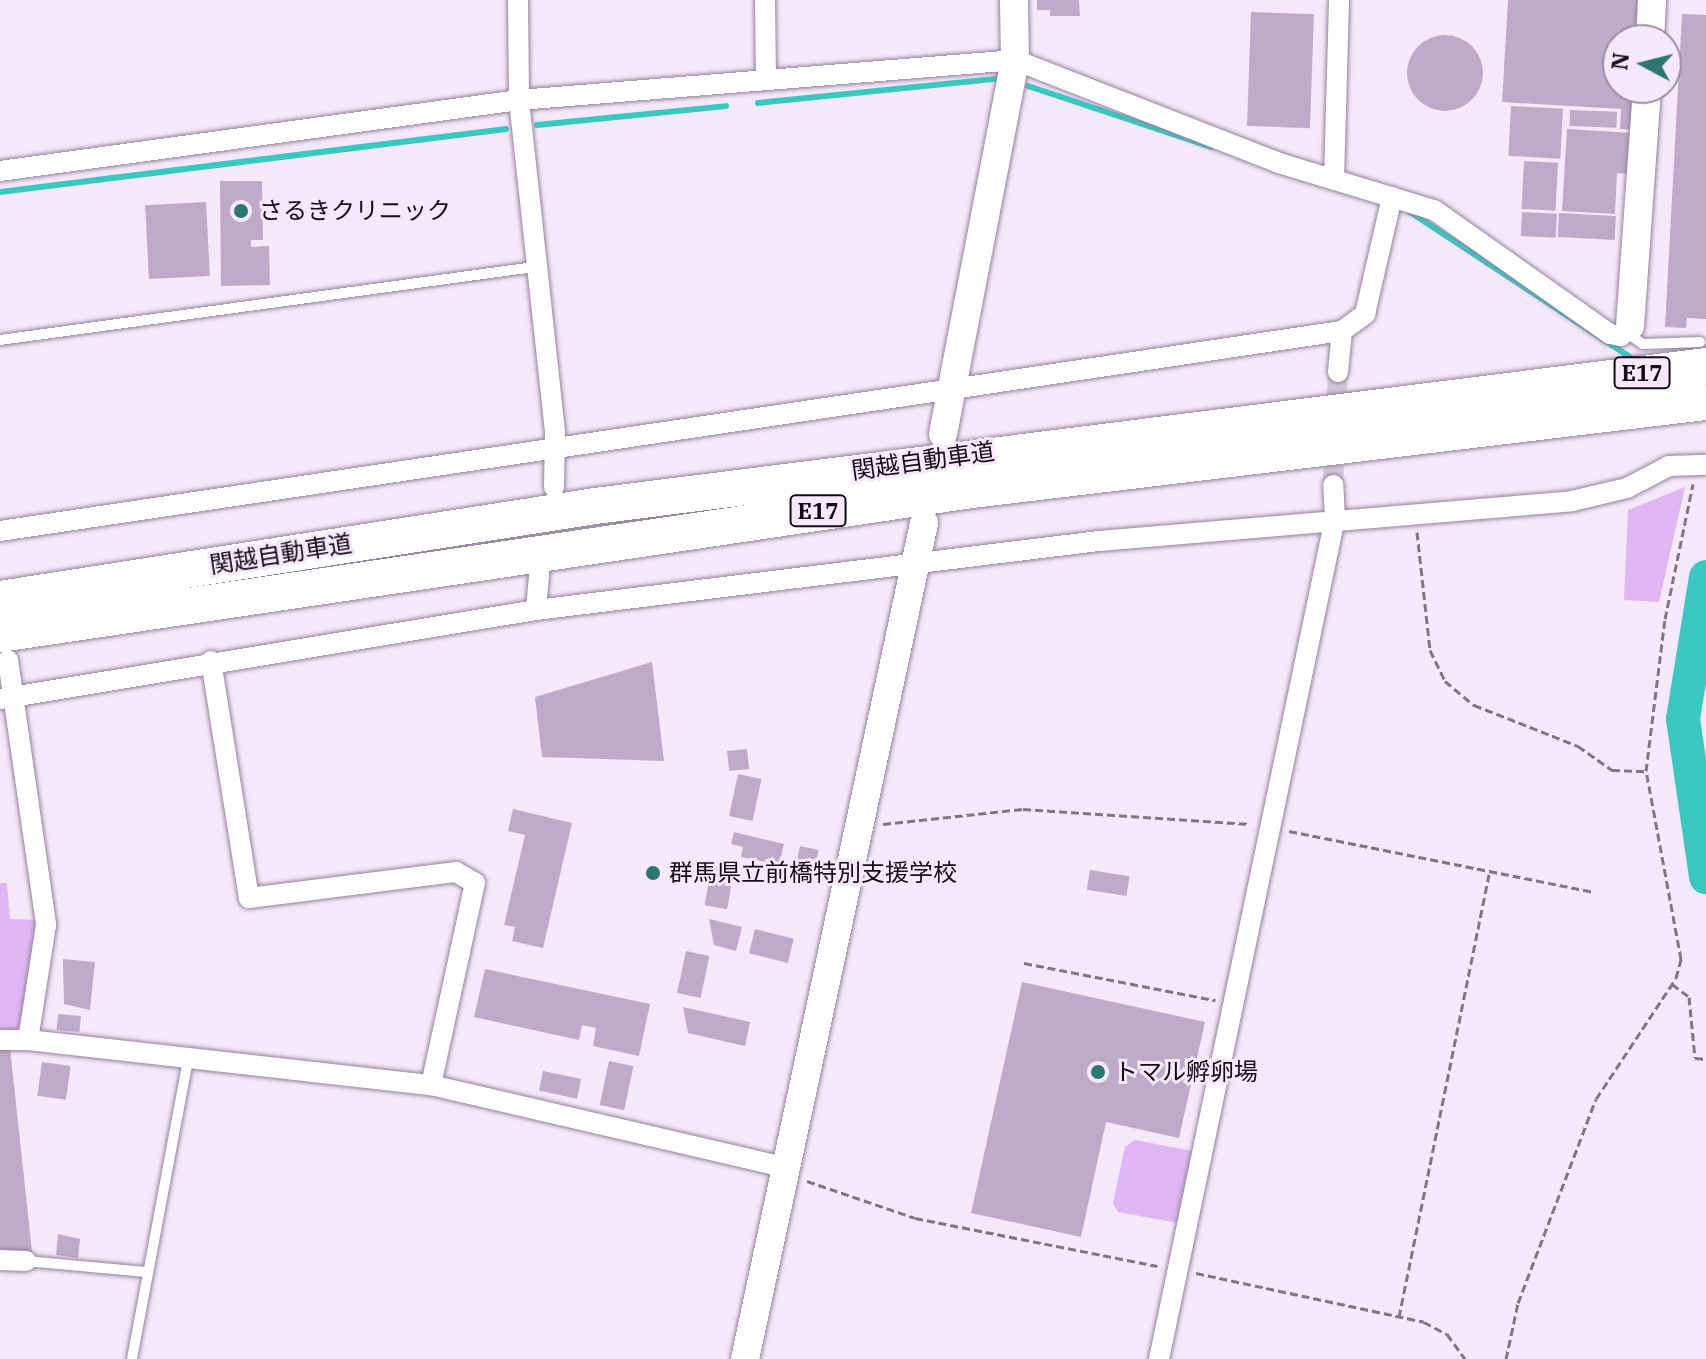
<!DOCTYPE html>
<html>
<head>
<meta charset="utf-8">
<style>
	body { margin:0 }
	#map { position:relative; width:1706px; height:1359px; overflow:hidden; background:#f6e9fc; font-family:"IBM Plex Serif","Noto Sans JP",serif }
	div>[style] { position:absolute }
	.green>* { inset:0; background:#e1b6f4 }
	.stream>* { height:6px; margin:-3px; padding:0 3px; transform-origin:3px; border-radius:3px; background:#3ac8c3 }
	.river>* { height:34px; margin:-17px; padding:0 17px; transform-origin:17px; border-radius:17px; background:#3ac8c3 }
	.building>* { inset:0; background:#bfaac9; transform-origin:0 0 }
	.round { border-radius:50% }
	.street-tunnel>* { height:20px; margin-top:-10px; transform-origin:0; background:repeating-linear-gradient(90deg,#d4c8da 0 20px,transparent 0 30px) }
	.path>* { height:3px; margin-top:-1.5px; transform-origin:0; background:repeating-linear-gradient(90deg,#807685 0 8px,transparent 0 12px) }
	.roads { filter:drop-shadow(0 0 2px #95819e) drop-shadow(0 0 2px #95819e) }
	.lane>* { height:10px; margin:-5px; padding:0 5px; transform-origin:5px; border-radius:5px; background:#fff }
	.street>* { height:20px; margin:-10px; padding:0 10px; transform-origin:10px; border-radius:10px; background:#fff }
	.secondary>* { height:28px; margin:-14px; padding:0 14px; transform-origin:14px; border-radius:14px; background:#fff }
	.highway>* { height:36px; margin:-18px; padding:0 18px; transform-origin:18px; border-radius:18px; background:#fff }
	.dots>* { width:22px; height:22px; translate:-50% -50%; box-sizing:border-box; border:4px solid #f6e9fc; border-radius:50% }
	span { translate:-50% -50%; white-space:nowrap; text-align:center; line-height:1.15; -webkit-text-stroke:6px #f6e9fc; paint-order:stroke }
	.shield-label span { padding:2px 6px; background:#f6e9fc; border:2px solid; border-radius:6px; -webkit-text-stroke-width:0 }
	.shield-label { font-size:22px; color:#130b16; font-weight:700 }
	.poi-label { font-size:24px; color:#130b16 }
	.left { translate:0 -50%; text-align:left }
	.street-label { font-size:24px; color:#130b16 }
	.north { position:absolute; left:1602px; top:24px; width:80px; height:80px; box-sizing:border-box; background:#f6e9fc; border:2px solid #9b90a0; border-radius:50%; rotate:277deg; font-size:22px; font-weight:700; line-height:32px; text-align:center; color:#130b16 }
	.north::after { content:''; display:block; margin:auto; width:28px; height:36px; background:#2c7673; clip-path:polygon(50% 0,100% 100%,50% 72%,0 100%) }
</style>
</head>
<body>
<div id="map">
	<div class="green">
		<div style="clip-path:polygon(1685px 487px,1659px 602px,1624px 600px,1628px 510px)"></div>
		<div style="clip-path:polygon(0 883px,7px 883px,10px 919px,42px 920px,25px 1034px,0 1033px)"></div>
		<div style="clip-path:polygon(1135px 1140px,1192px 1151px,1178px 1223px,1118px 1212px,1113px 1203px,1125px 1147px)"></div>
	</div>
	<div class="stream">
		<div style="left:1028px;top:86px;width:193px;rotate:18.4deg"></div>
		<div style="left:758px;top:103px;width:246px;rotate:-5.8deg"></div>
		<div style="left:537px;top:125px;width:190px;rotate:-5.7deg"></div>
		<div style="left:0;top:192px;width:510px;rotate:-7.1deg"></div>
		<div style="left:1410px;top:212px;width:267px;rotate:33.4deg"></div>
	</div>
	<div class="river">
		<div style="left:1706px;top:577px;width:144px;rotate:99.2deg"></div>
		<div style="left:1683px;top:719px;width:160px;rotate:81.7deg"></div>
	</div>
	<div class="building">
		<div style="clip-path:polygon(1037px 0,1079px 0,1080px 16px,1050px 16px,1050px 10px,1037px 10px)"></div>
		<div style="clip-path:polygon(1508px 0,1642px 0,1639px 40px,1618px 40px,1618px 88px,1636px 88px,1634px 130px,1620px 129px,1621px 109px,1502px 102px)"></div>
		<div style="left:1251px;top:12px;width:63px;height:114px;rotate:2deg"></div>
		<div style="clip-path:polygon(1682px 14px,1706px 15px,1706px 319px,1687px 318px,1686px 328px,1665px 327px)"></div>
		<div class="round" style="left:1407px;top:35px;width:76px;height:76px"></div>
		<div style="left:1511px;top:106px;width:52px;height:50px;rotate:3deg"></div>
		<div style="left:1570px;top:110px;width:47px;height:16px;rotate:2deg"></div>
		<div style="clip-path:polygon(1567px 129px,1633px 133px,1631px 174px,1617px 173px,1615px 214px,1562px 211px)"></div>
		<div style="left:1524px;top:161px;width:34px;height:48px;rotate:3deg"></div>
		<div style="clip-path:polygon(220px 181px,262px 181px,263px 240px,251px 240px,251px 247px,269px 246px,270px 285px,221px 286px)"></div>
		<div style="left:206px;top:202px;width:74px;height:61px;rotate:87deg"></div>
		<div style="left:1522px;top:212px;width:35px;height:24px;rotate:3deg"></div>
		<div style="left:1559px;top:213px;width:57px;height:24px;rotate:3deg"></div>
		<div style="clip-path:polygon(652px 662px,664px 761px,542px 757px,535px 697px)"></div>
		<div style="left:747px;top:749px;width:20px;height:20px;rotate:84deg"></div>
		<div style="left:738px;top:774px;width:24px;height:43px;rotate:12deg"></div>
		<div style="clip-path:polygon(513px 809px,572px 823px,543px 948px,512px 941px,515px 927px,504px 925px,525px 835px,508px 831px)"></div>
		<div style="clip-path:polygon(734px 832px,784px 844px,779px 865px,741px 857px,743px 847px,731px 844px)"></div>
		<div style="left:800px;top:846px;width:19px;height:25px;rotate:12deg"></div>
		<div style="left:712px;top:863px;width:23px;height:43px;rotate:10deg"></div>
		<div style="left:1090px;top:870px;width:40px;height:20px;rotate:9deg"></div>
		<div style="clip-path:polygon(709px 919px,742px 927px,736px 951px,714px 945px)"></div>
		<div style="left:755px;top:929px;width:40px;height:25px;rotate:14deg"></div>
		<div style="left:686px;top:951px;width:24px;height:43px;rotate:12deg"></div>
		<div style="clip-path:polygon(63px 959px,95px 962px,90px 1010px,64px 1004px)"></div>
		<div style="clip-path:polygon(485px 969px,650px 1004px,639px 1056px,593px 1046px,596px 1028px,582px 1025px,579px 1040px,474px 1017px)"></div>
		<div style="clip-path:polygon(1022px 982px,1205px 1022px,1179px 1138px,1106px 1122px,1081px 1237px,971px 1213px)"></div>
		<div style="clip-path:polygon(683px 1007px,750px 1022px,745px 1046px,688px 1033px)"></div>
		<div style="left:58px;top:1014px;width:23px;height:16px;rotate:5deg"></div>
		<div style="clip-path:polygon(0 1047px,10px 1048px,32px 1252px,0 1250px)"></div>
		<div style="left:609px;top:1061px;width:25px;height:45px;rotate:12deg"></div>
		<div style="left:42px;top:1062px;width:29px;height:34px;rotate:8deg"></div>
		<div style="left:543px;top:1071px;width:39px;height:20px;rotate:12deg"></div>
		<div style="clip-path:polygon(58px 1234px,80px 1239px,78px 1258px,56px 1255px)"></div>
	</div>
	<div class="street-tunnel">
		<div style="left:1333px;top:485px;width:113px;rotate:-87.5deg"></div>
	</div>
	<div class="path">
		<div style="left:1417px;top:532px;width:119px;rotate:83.7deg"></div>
		<div style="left:1430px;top:650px;width:34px;rotate:64deg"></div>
		<div style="left:1445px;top:681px;width:38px;rotate:40deg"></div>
		<div style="left:1474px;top:705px;width:112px;rotate:21.5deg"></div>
		<div style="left:1578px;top:746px;width:42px;rotate:35.2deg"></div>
		<div style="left:1612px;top:770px;width:34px;rotate:2deg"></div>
		<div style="left:883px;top:824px;width:141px;rotate:-6.1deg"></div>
		<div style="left:1023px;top:809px;width:227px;rotate:3.8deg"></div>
		<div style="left:1289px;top:831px;width:311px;rotate:11.3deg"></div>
		<div style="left:1024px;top:963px;width:195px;rotate:11deg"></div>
		<div style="left:1672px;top:984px;width:21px;rotate:37deg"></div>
		<div style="left:1689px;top:997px;width:61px;rotate:84.4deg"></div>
		<div style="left:1695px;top:1058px;width:11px;rotate:5deg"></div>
		<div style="left:807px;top:1181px;width:114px;rotate:18.9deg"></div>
		<div style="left:915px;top:1218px;width:247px;rotate:11.2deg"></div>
		<div style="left:1196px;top:1273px;width:233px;rotate:12.1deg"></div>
		<div style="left:1424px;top:1322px;width:26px;rotate:28deg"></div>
		<div style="left:1447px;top:1334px;width:31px;rotate:54deg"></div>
		<div style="left:1399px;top:1317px;width:452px;rotate:-78.5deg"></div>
		<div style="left:1506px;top:1359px;width:57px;rotate:-77.9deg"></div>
		<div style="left:1518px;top:1303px;width:218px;rotate:-69.1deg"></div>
		<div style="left:1596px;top:1099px;width:145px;rotate:-56.5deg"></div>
		<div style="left:1676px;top:978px;width:20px;rotate:-75deg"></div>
		<div style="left:1681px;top:959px;width:191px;rotate:-100.5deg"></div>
		<div style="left:1646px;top:771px;width:153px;rotate:-82.9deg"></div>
		<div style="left:1665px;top:619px;width:138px;rotate:-78.3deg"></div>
	</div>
	<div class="roads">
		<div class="lane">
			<div style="left:1627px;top:333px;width:19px;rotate:35deg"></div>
			<div style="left:1643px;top:344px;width:57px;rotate:-2deg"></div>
			<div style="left:0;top:340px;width:539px;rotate:-7.78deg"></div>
			<div style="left:26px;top:1261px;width:120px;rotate:5.3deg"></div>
			<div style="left:132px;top:1359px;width:305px;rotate:-79.4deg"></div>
		</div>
		<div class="street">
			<div style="left:518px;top:0;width:100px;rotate:89.4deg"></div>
			<div style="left:519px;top:100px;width:333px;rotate:83.8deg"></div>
			<div style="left:555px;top:431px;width:56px;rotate:91deg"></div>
			<div style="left:765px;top:0;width:78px;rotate:89.3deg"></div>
			<div style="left:0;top:171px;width:524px;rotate:-7.79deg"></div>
			<div style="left:519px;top:100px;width:498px;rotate:-4.6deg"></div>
			<div style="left:1015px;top:60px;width:283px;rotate:21.3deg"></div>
			<div style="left:1279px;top:163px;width:162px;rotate:16.9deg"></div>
			<div style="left:1434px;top:210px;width:215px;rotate:35.2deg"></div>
			<div style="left:1610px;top:334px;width:11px;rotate:10deg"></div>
			<div style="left:1621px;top:336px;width:13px;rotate:-48deg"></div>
			<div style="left:1334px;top:180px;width:180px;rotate:-88.4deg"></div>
			<div style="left:1338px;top:372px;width:41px;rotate:-84.4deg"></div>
			<div style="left:0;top:531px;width:1357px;rotate:-8.48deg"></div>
			<div style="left:1342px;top:331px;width:29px;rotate:-36deg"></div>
			<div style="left:1365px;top:314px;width:120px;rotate:-77deg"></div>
			<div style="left:536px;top:610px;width:37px;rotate:-85deg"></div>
			<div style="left:8px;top:660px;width:268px;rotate:81.8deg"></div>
			<div style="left:46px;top:925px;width:116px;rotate:98.9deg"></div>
			<div style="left:28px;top:1040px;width:406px;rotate:6.4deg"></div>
			<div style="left:431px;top:1085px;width:362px;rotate:13.1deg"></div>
			<div style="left:211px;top:661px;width:240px;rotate:80.9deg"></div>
			<div style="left:249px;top:898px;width:209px;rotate:-7.2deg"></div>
			<div style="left:456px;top:872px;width:22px;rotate:30deg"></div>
			<div style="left:475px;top:883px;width:207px;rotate:102.3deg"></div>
			<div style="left:0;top:699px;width:543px;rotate:-9.43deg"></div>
			<div style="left:536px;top:610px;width:567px;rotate:-6.99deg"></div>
			<div style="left:1099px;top:541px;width:475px;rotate:-4.8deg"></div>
			<div style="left:1572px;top:501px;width:57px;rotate:-13.3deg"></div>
			<div style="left:1627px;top:488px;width:47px;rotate:-27.6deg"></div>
			<div style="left:1669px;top:466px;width:37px;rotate:-2deg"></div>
			<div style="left:0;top:1040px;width:28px"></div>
			<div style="left:0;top:1260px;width:26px;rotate:2deg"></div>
			<div style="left:1159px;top:1359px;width:859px;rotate:-78.18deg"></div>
			<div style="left:1335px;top:518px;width:33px;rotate:-93deg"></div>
		</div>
		<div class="secondary">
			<div style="left:1650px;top:40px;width:40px;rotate:-87.1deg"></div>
			<div style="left:1630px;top:326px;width:239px;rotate:-85.9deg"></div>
			<div style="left:943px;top:434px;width:381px;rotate:-79.1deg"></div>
			<div style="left:1015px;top:60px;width:60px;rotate:-91deg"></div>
			<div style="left:745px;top:1359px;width:855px;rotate:-77.91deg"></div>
		</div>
		<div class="highway">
			<div style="left:0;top:599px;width:602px;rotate:-8.88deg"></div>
			<div style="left:595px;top:506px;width:1120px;rotate:-7.18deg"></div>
			<div style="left:0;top:634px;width:983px;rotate:-8.43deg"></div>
			<div style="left:972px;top:490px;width:739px;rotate:-6.84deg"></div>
		</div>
	</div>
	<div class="dots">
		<div style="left:241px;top:211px;background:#2c7673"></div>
		<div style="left:653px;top:873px;background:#2c7673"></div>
		<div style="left:1098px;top:1072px;background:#2c7673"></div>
	</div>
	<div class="shield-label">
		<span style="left:1642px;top:373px">E17</span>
		<span style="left:818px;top:511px">E17</span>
	</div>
	<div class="poi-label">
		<span class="left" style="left:259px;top:211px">さるきクリニック</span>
		<span class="left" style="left:669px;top:873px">群馬県立前橋特別支援学校</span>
		<span class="left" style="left:1114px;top:1072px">トマル孵卵場</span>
	</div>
	<div class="street-label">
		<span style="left:923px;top:461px;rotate:-8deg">関越自動車道</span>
		<span style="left:281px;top:554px;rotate:-9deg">関越自動車道</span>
	</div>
	<div class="north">N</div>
</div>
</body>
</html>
